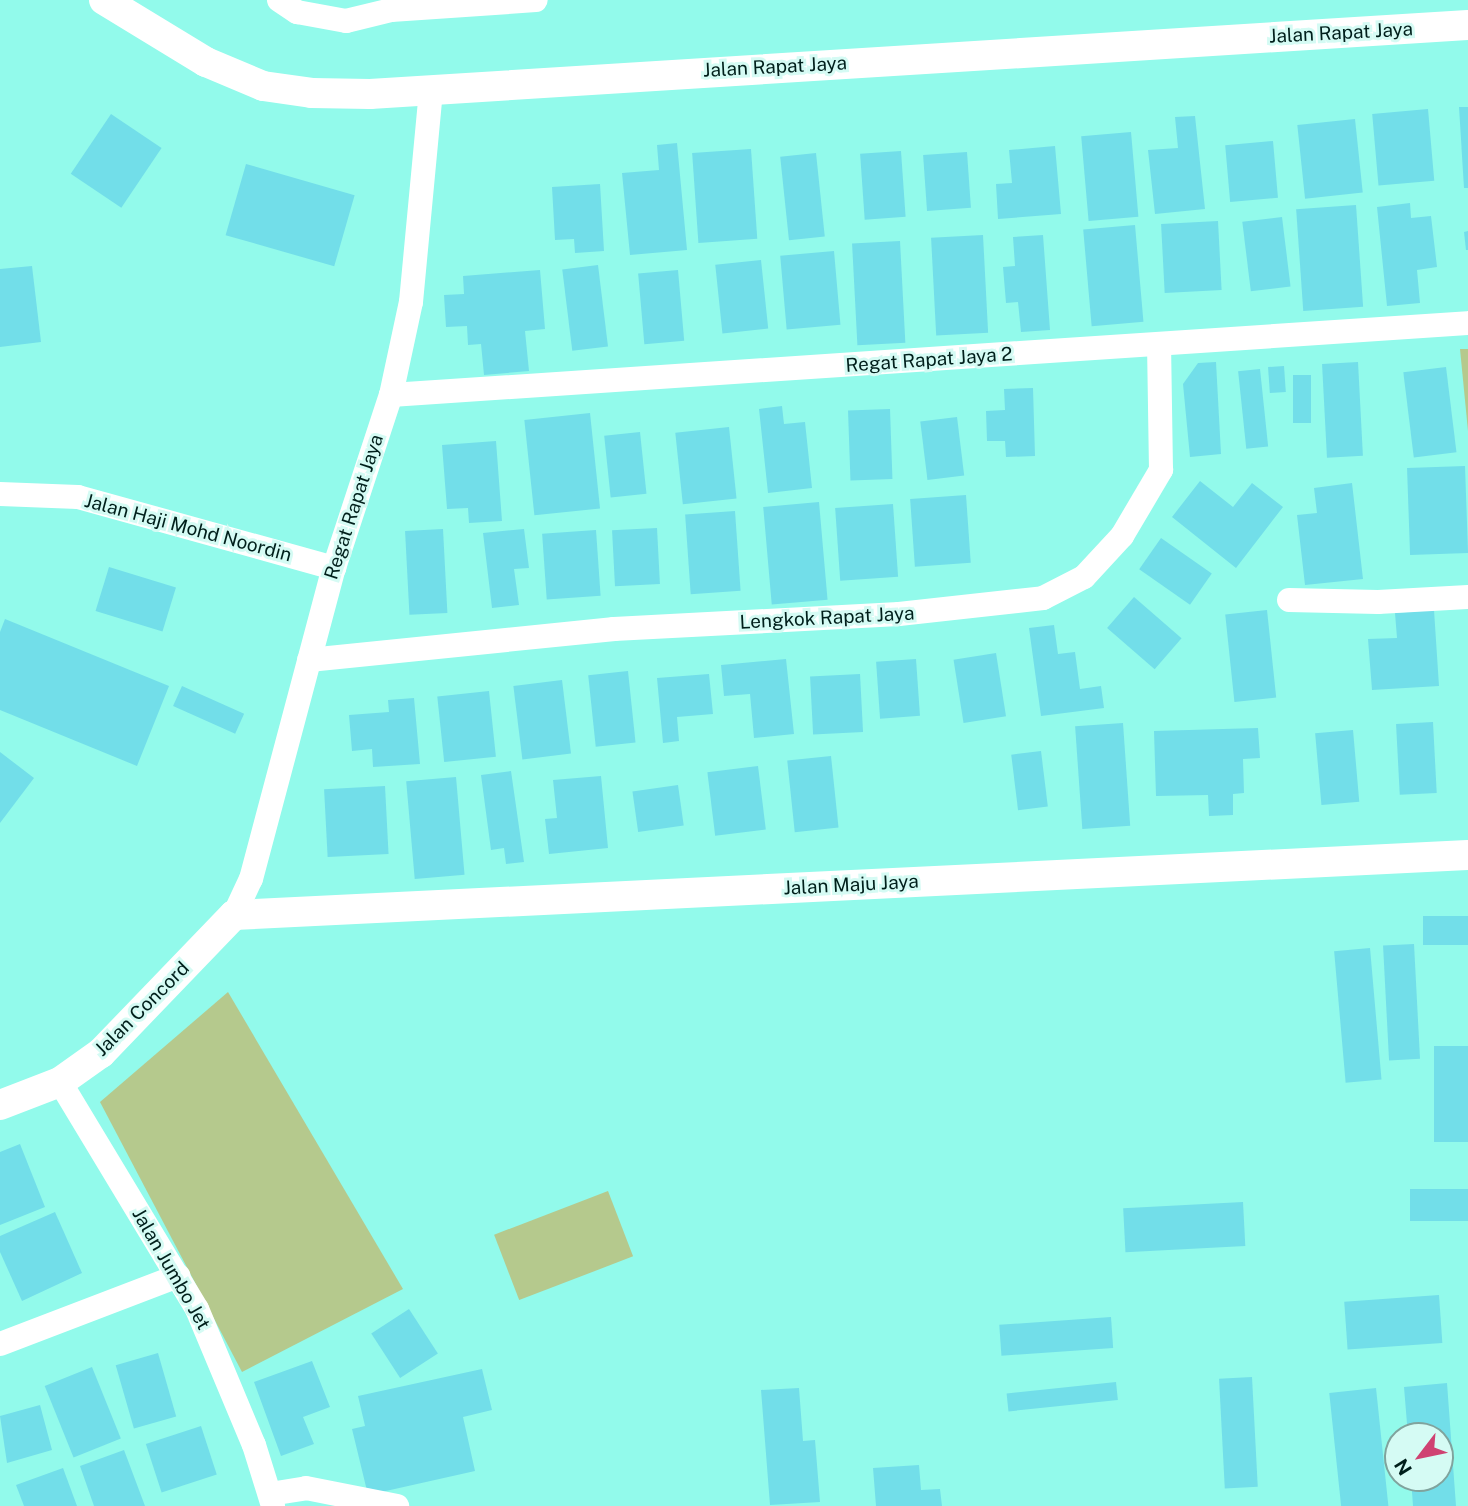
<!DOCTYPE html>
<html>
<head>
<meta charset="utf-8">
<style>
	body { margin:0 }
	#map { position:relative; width:1468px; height:1506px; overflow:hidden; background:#92faeb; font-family:"Public Sans",sans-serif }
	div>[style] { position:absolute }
	.green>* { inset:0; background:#b5c98d; transform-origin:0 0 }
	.building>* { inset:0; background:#72dee9; transform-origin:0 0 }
	.minor>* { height:24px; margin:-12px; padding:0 12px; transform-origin:12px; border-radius:12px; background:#fff }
	.tertiary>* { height:30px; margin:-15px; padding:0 15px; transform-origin:15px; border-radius:15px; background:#fff }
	span { translate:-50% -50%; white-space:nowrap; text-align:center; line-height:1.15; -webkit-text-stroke:6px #d5fbf4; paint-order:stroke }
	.street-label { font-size:19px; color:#001f1b }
	.north { position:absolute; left:1384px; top:1422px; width:70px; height:70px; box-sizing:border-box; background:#d5fbf4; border:2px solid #80a39d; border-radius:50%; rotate:238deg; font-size:19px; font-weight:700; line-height:28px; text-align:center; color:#001f1b }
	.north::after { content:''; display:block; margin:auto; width:24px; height:32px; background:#cf4272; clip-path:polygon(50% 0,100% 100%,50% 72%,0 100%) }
</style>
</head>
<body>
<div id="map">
	<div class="green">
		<div style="clip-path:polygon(1460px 349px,1468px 349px,1468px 431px)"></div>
		<div style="clip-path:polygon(228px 992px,403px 1289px,242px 1372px,100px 1102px)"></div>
		<div style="left:608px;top:1191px;width:70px;height:122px;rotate:69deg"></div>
	</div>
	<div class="building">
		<div style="clip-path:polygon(1459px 107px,1468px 107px,1468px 188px,1464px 188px)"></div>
		<div style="left:1428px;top:109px;width:72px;height:56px;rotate:85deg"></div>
		<div style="left:111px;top:114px;width:61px;height:72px;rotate:34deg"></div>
		<div style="clip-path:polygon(1195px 116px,1205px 209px,1155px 214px,1148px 150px,1178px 148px,1175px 117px)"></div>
		<div style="left:1355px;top:119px;width:74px;height:58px;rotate:84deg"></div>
		<div style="left:1131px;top:132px;width:85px;height:50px;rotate:85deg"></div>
		<div style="left:1273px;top:141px;width:57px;height:48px;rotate:85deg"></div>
		<div style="clip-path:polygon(677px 143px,687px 250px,630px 255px,622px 173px,659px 170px,657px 145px)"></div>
		<div style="clip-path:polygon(1055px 146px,1061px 214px,998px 219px,996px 184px,1012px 183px,1009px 150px)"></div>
		<div style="left:751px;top:149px;width:90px;height:59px;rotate:86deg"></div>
		<div style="left:901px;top:151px;width:66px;height:41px;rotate:86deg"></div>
		<div style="left:967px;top:152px;width:56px;height:44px;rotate:86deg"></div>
		<div style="left:816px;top:153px;width:84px;height:36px;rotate:84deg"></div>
		<div style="left:246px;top:164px;width:113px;height:74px;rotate:16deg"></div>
		<div style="clip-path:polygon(600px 184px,604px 251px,575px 253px,574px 239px,555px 240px,552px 187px)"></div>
		<div style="clip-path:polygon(1410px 203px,1411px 218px,1431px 216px,1437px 267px,1417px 270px,1420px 303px,1387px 306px,1377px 207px)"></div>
		<div style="left:1356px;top:205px;width:102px;height:60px;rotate:86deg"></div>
		<div style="left:1282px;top:217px;width:70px;height:40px;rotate:83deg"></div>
		<div style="left:1218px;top:221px;width:69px;height:57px;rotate:87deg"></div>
		<div style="left:1135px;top:225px;width:97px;height:52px;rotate:85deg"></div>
		<div style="clip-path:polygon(1468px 231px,1468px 250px,1466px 250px,1464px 232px)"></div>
		<div style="left:983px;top:235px;width:98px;height:52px;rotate:87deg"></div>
		<div style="clip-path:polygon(1043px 235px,1050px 330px,1021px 332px,1018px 302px,1006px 303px,1003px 267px,1015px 266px,1013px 237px)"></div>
		<div style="left:900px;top:241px;width:102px;height:48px;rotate:87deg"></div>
		<div style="left:834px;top:251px;width:74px;height:54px;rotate:85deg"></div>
		<div style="left:761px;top:260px;width:69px;height:46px;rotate:84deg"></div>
		<div style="left:598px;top:265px;width:82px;height:36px;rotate:83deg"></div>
		<div style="clip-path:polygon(32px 266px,41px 342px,0 347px,0 269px)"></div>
		<div style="clip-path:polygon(540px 270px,545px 329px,525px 331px,529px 371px,484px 375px,481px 344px,468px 345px,467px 326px,446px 327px,444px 295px,464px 294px,463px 276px)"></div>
		<div style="left:678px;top:270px;width:71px;height:40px;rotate:85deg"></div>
		<div style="clip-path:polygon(1216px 362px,1221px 454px,1190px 457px,1183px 384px,1198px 363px)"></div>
		<div style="left:1358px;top:362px;width:94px;height:36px;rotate:87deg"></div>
		<div style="left:1284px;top:366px;width:26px;height:16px;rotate:86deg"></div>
		<div style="left:1446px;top:367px;width:86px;height:43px;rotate:83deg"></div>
		<div style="left:1260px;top:369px;width:78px;height:22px;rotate:84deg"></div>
		<div style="left:1293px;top:375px;width:18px;height:48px"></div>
		<div style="clip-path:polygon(1033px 388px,1035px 456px,1006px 457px,1005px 441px,987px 441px,986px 411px,1005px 410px,1004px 389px)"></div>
		<div style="clip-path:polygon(782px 406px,784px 424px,805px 422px,812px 488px,768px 493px,759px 409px)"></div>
		<div style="left:890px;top:409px;width:70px;height:42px;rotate:88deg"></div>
		<div style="left:590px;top:413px;width:96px;height:66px;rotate:84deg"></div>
		<div style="left:957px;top:417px;width:59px;height:37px;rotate:83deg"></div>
		<div style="left:729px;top:427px;width:72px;height:54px;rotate:84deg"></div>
		<div style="left:640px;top:432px;width:62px;height:36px;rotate:84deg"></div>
		<div style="clip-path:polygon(496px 441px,502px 521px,469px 523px,468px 508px,447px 509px,442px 445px)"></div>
		<div style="left:1465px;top:466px;width:87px;height:58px;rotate:88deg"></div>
		<div style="clip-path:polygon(1200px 481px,1233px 507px,1252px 483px,1283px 507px,1236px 568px,1172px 517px)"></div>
		<div style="clip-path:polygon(1352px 483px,1363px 579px,1305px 585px,1297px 515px,1317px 513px,1314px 488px)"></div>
		<div style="left:966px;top:495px;width:68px;height:56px;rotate:86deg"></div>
		<div style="left:819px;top:502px;width:98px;height:56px;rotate:85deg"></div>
		<div style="left:893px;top:504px;width:73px;height:58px;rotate:86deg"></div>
		<div style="left:735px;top:511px;width:80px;height:50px;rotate:86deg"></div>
		<div style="left:657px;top:528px;width:56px;height:45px;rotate:87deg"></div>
		<div style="left:443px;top:529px;width:84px;height:38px;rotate:87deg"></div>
		<div style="clip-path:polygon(524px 529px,529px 568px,514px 569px,519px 605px,492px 608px,483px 533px)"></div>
		<div style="left:596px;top:530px;width:66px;height:54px;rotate:86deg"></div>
		<div style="left:1161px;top:538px;width:62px;height:38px;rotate:35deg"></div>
		<div style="left:109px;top:567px;width:70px;height:46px;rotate:17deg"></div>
		<div style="left:1134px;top:597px;width:63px;height:41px;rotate:41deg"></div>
		<div style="left:1267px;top:610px;width:88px;height:42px;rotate:84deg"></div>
		<div style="clip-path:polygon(1434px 610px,1439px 686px,1372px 690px,1368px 639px,1397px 638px,1395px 613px)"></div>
		<div style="clip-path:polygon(5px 619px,169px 686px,137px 766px,0 710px,0 632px)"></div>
		<div style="clip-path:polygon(1054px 625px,1058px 654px,1075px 652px,1080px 689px,1101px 686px,1104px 708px,1041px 716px,1029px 628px)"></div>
		<div style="left:996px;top:653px;width:64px;height:43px;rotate:81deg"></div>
		<div style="clip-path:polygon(786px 659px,794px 734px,754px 738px,750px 694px,724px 696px,721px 665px)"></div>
		<div style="left:916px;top:659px;width:57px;height:40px;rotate:86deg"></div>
		<div style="left:628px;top:671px;width:72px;height:40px;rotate:84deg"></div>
		<div style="clip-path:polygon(709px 674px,713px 714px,677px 717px,679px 741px,663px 743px,657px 678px)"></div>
		<div style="left:860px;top:674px;width:58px;height:50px;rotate:87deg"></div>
		<div style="left:562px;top:680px;width:74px;height:49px;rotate:83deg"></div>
		<div style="left:182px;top:686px;width:68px;height:22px;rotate:24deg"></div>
		<div style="left:489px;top:691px;width:66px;height:52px;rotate:84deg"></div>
		<div style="clip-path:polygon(414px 698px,420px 764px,373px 767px,372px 749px,352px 751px,349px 715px,389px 712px,388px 700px)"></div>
		<div style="left:1433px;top:722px;width:71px;height:37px;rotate:87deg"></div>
		<div style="left:1123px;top:723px;width:103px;height:48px;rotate:86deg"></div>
		<div style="clip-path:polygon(1258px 728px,1260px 758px,1243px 759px,1244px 793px,1233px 794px,1233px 815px,1209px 816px,1208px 795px,1156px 796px,1154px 731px)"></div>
		<div style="left:1353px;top:730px;width:72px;height:38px;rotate:85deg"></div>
		<div style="left:1041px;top:751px;width:56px;height:30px;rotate:83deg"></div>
		<div style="clip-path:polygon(0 752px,34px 778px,0 823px)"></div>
		<div style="left:831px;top:756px;width:72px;height:44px;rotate:84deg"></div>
		<div style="left:758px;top:766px;width:64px;height:51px;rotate:83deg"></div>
		<div style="clip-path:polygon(511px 771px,524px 862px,506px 864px,504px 848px,491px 850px,481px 775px)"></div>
		<div style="clip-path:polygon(601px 776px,608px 848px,549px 854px,545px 819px,557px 818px,553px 780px)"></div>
		<div style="left:456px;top:777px;width:98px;height:50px;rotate:85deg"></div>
		<div style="left:678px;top:785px;width:41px;height:46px;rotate:82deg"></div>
		<div style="left:385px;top:786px;width:68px;height:61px;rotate:87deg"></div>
		<div style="left:1468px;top:916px;width:29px;height:45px;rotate:90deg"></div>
		<div style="left:1414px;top:944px;width:115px;height:31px;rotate:87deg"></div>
		<div style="left:1370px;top:948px;width:132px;height:36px;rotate:85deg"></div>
		<div style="left:1468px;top:1046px;width:96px;height:34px;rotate:90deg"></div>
		<div style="clip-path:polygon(20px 1144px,45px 1207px,0 1225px,0 1152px)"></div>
		<div style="left:1468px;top:1189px;width:32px;height:58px;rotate:90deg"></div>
		<div style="left:1243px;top:1202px;width:44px;height:120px;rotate:87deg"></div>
		<div style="clip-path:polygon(55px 1212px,82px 1273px,22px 1301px,0 1252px,0 1236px)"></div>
		<div style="left:1439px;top:1295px;width:48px;height:95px;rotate:86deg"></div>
		<div style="left:409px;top:1309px;width:53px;height:45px;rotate:57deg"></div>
		<div style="left:1111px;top:1317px;width:31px;height:112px;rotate:86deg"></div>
		<div style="left:158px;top:1353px;width:66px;height:44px;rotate:74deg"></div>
		<div style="clip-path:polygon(312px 1361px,330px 1407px,303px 1417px,314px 1444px,281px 1456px,254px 1382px)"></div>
		<div style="left:92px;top:1367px;width:77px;height:51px;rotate:68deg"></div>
		<div style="clip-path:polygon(482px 1369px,492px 1410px,463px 1417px,475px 1471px,368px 1495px,352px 1429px,365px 1426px,358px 1396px)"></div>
		<div style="left:1252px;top:1377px;width:110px;height:33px;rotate:87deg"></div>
		<div style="left:1116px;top:1382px;width:18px;height:110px;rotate:84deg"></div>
		<div style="clip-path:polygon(1447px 1383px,1456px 1506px,1413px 1506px,1411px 1478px,1440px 1478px,1440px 1436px,1408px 1436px,1404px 1387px)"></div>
		<div style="clip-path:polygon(799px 1388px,803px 1441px,815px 1440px,820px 1502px,770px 1505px,761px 1390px)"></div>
		<div style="left:1376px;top:1388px;width:119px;height:47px;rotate:84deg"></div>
		<div style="clip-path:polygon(40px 1405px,52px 1450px,7px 1463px,0 1416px)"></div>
		<div style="left:201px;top:1426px;width:51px;height:58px;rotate:72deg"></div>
		<div style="clip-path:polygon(124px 1450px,145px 1506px,94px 1506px,80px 1466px)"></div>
		<div style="clip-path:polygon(919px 1465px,921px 1490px,940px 1489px,942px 1506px,876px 1506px,873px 1468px)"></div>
		<div style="clip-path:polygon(63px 1468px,77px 1506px,24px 1506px,16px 1485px)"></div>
	</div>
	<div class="minor">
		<div style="left:279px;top:0;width:22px;rotate:34deg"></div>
		<div style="left:297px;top:12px;width:50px;rotate:10.4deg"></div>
		<div style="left:346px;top:21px;width:46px;rotate:-13.7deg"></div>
		<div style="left:391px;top:10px;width:145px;rotate:-3.9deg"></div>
		<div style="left:391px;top:395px;width:1079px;rotate:-3.82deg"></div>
		<div style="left:0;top:494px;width:78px;rotate:2.2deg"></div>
		<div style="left:78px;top:497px;width:266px;rotate:15.5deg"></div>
		<div style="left:1289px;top:600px;width:89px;rotate:1.3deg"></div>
		<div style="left:1378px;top:602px;width:90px;rotate:-3.2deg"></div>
		<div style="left:309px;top:660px;width:307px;rotate:-5.8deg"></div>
		<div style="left:614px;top:629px;width:285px;rotate:-3deg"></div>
		<div style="left:899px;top:614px;width:145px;rotate:-6.3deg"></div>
		<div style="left:1043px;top:598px;width:46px;rotate:-27.1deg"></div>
		<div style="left:1084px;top:577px;width:56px;rotate:-47.2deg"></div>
		<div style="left:1122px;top:536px;width:77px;rotate:-59.4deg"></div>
		<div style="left:1161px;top:470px;width:125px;rotate:-90.9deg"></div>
		<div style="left:234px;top:915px;width:40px;rotate:-65deg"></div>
		<div style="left:251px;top:879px;width:322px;rotate:-75.1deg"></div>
		<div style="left:334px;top:568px;width:182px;rotate:-71.8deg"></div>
		<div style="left:391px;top:395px;width:95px;rotate:-77.9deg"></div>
		<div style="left:411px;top:302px;width:213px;rotate:-84.6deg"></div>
		<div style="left:60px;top:1082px;width:265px;rotate:58.9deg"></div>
		<div style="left:197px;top:1309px;width:147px;rotate:67.3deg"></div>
		<div style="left:254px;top:1445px;width:64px;rotate:72.7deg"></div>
		<div style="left:0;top:1344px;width:191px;rotate:-20.9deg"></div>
		<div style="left:270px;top:1494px;width:36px;rotate:-9deg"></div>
		<div style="left:306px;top:1488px;width:93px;rotate:11.2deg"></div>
	</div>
	<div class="tertiary">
		<div style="left:104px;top:0;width:119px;rotate:31.3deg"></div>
		<div style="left:206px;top:62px;width:62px;rotate:22.8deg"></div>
		<div style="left:263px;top:86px;width:49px;rotate:8.1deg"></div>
		<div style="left:312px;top:93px;width:58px;rotate:1deg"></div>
		<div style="left:370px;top:94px;width:1100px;rotate:-3.6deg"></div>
		<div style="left:0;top:1105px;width:64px;rotate:-21deg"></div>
		<div style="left:60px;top:1082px;width:50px;rotate:-35.3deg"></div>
		<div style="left:101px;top:1053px;width:192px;rotate:-46.1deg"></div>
		<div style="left:234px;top:915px;width:1235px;rotate:-2.78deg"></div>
	</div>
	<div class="street-label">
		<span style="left:1341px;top:33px;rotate:-3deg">Jalan Rapat Jaya</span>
		<span style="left:775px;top:67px;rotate:-3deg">Jalan Rapat Jaya</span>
		<span style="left:929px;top:360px;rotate:-4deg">Regat Rapat Jaya 2</span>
		<span style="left:354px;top:507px;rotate:-72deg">Regat Rapat Jaya</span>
		<span style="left:188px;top:528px;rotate:15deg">Jalan Haji Mohd Noordin</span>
		<span style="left:827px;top:618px;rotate:-3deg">Lengkok Rapat Jaya</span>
		<span style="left:851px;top:885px;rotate:-3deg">Jalan Maju Jaya</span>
		<span style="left:142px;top:1009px;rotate:-45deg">Jalan Concord</span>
		<span style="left:171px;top:1269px;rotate:60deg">Jalan Jumbo Jet</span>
	</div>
	<div class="north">N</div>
</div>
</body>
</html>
